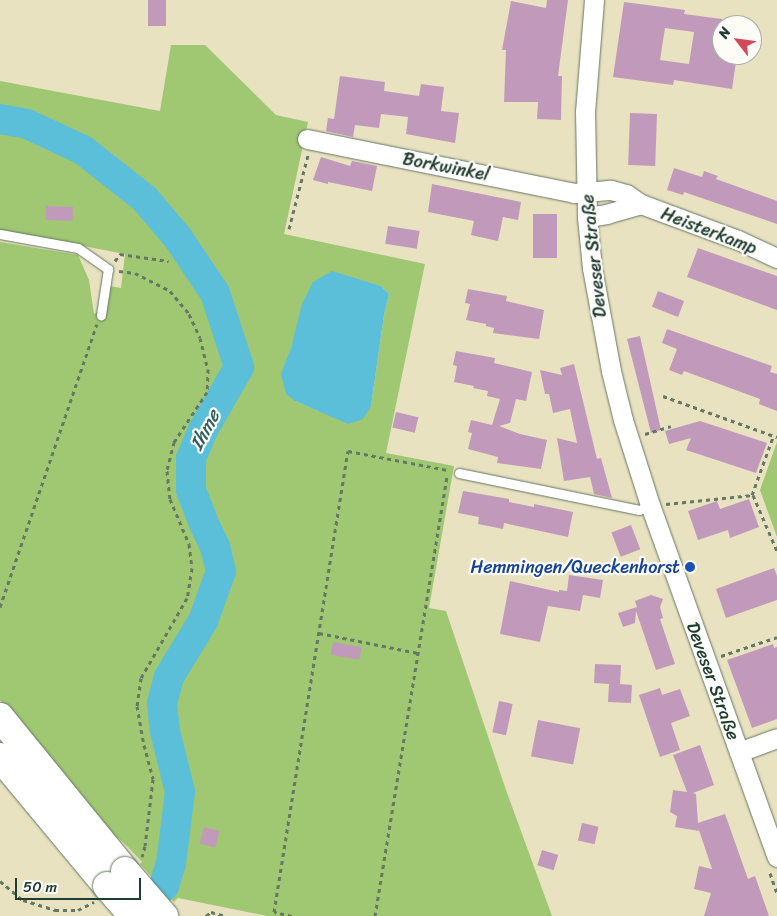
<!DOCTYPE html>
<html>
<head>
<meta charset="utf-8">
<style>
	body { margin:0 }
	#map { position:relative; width:777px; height:916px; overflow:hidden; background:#e8e2c0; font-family:Sriracha,sans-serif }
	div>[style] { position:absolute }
	.green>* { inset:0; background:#a0c772 }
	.water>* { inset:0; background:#5bbfd9 }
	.river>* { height:30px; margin:-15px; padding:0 15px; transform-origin:15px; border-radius:15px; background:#5bbfd9 }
	.building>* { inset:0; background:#c19abb; transform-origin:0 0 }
	.path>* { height:3px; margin-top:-1.5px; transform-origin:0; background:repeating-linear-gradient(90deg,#657765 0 4px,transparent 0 8px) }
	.roads { filter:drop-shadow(0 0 1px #657765) drop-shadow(0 0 1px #657765) }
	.service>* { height:9px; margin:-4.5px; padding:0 4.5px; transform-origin:4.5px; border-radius:4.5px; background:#fff }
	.minor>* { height:19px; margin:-9.5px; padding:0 9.5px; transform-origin:9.5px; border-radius:9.5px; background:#fff }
	.trunk>* { height:28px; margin:-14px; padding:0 14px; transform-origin:14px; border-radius:14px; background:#fff }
	.bridges { filter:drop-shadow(0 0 1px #657765) drop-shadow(0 0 1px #657765) }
	.trunk-bridge>* { height:28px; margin:-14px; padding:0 14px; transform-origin:14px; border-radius:14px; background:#fff }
	.dots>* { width:14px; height:14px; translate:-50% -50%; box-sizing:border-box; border:2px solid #fdfcf7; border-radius:50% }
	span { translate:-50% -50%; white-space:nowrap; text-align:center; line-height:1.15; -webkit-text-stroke:4.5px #fdfcf7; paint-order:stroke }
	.street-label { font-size:18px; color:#1f3d34 }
	.transit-label { font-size:18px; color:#164399 }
	.right { translate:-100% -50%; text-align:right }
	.water-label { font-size:19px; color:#2e5e5d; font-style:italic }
	.north { position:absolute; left:712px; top:15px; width:50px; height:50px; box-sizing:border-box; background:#fdfcf7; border:1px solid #a4b0a9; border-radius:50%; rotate:300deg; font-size:14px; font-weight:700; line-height:20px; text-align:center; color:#1f3d34 }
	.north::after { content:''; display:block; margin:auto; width:18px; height:22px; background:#d1495b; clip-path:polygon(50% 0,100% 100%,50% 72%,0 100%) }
	.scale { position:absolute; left:15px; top:878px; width:126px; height:22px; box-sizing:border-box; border:2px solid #1f3d34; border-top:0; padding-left:6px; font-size:15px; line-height:18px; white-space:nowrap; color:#1f3d34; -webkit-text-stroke:4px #fdfcf7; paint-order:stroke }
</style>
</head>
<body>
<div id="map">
	<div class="green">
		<div style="clip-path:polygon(evenodd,171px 45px,205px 45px,276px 115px,308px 122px,284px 234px,425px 264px,386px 453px,454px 466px,429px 608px,446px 611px,506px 790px,552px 916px,267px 916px,178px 898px,174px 902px,140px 864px,142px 862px,128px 847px,118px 838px,115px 840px,0 700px,0 242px,78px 255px,89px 280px,94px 314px,107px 307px,110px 286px,121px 288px,125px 254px,0 230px,0 122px,25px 127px,80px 154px,142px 202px,174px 239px,177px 229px,148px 195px,86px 145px,26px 119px,0 113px,0 81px,160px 111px,171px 45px,356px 279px,381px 286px,389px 294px,384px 315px,371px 406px,318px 411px,295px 401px,291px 348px,299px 321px,356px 279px)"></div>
		<div style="clip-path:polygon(777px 442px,777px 537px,760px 490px)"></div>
	</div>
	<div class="water">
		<div style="clip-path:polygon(332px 271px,381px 286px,389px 294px,384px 315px,371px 406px,363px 419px,348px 424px,295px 401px,286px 394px,281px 374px,291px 348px,302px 304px,313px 282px)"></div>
	</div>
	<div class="river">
		<div style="left:0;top:119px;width:27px;rotate:10deg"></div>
		<div style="left:27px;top:124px;width:62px;rotate:24.9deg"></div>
		<div style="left:83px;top:150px;width:79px;rotate:38.3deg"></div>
		<div style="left:145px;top:199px;width:51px;rotate:49.8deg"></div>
		<div style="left:178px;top:238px;width:66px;rotate:56.1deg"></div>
		<div style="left:215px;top:293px;width:78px;rotate:72deg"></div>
		<div style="left:239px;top:367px;width:73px;rotate:119.7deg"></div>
		<div style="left:203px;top:430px;width:30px;rotate:113deg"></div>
		<div style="left:191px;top:458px;width:32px;rotate:90deg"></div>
		<div style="left:191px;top:490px;width:34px;rotate:69deg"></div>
		<div style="left:203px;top:522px;width:28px;rotate:64deg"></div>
		<div style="left:215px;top:547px;width:25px;rotate:76deg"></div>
		<div style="left:221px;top:571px;width:53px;rotate:109.8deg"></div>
		<div style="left:203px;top:621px;width:66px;rotate:121.3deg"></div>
		<div style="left:169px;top:677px;width:27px;rotate:105deg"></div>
		<div style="left:162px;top:703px;width:28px;rotate:84deg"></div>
		<div style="left:165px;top:731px;width:63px;rotate:76.2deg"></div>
		<div style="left:180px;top:792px;width:72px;rotate:97.2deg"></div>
		<div style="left:171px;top:863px;width:24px;rotate:107deg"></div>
		<div style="left:164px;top:886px;width:42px;rotate:135deg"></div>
	</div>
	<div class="building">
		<div style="left:148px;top:0;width:18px;height:26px"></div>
		<div style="clip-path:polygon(547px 0,568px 0,558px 76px,562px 76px,561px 120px,537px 119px,538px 102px,504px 102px,506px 50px,502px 50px,511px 1px,546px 8px)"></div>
		<div style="clip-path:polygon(evenodd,624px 2px,685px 10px,684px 14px,722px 19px,722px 55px,737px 55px,732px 89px,674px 80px,673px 85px,613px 77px,624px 2px,665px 28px,694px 32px,689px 64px,660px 60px,665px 28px)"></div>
		<div style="clip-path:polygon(340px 76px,385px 82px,384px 91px,419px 96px,421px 84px,444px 87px,441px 111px,459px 113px,455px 143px,406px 134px,408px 117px,381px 114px,379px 128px,355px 125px,353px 137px,326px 131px,328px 118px,334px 119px)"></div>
		<div style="left:630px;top:113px;width:27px;height:52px;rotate:2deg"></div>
		<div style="clip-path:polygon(321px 157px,350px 166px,352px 161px,377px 166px,372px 191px,328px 182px,328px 184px,313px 180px)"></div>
		<div style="clip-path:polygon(674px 168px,702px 177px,704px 171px,718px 176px,716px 179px,777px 201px,777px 224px,684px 192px,683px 195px,667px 190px)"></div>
		<div style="clip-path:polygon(432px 184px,521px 202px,518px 220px,503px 217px,498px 241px,471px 235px,474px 221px,428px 212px)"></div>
		<div style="left:46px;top:206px;width:27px;height:14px;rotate:2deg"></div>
		<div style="left:533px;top:214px;width:24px;height:44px"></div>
		<div style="left:388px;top:226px;width:32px;height:18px;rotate:9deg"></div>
		<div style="clip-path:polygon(698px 248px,777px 276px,777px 310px,687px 277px)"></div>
		<div style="clip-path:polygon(468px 289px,507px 296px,506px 301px,544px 310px,539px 339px,493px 333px,494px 328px,486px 326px,486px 324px,466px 320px,470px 304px,465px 303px)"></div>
		<div style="left:658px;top:291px;width:28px;height:17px;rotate:21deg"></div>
		<div style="clip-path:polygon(667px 329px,772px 366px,770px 372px,777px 374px,777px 411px,759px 404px,760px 399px,684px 371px,682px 375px,669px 370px,677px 349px,662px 343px)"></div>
		<div style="clip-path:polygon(640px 336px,661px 430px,651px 433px,627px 339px)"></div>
		<div style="clip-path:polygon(456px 351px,495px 358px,494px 363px,532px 372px,526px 401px,516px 399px,510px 423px,499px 426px,520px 434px,547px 440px,541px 469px,497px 463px,498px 457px,468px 449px,472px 433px,468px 432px,471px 420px,492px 425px,500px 399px,487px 396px,488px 391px,473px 388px,474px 386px,454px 382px,457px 366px,453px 365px)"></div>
		<div style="clip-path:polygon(574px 364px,597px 459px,601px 458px,612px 498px,594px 494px,590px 477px,564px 481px,557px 438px,577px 443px,570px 409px,553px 413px,549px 394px,545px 394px,540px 370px,562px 375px,560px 368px)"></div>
		<div style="left:396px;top:412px;width:23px;height:16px;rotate:13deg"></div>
		<div style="clip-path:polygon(700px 421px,767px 443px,756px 473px,686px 450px,691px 438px,669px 444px,665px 431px)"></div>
		<div style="clip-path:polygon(463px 491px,509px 499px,509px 502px,534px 507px,534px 504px,573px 512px,568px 537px,504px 523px,503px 529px,478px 524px,479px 517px,458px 513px)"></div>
		<div style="clip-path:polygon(749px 499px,759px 527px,730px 538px,728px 530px,698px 540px,688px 511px,717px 501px,720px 509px)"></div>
		<div style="left:631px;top:525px;width:26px;height:21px;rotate:69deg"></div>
		<div style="clip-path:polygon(774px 568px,777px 576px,777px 600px,726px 618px,716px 589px)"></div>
		<div style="clip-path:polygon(569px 575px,603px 580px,600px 598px,583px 595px,580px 611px,548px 606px,540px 642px,500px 634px,510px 581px,559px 592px,559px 590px,567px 591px)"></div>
		<div style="clip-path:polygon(651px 595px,663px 599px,660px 607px,663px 618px,660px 619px,675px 664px,656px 670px,636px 611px,635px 623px,623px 627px,618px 613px,637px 607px,635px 601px)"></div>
		<div style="left:333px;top:642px;width:29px;height:13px;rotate:10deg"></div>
		<div style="clip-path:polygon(773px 644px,774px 648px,777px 647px,777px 719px,752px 728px,727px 660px)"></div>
		<div style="clip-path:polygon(595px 664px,621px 665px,620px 684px,632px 685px,631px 703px,608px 702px,609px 684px,594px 683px)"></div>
		<div style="clip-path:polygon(660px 688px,662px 695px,680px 689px,690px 716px,671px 723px,680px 750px,660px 757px,639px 695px)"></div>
		<div style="left:499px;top:701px;width:14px;height:32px;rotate:12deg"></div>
		<div style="left:538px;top:720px;width:43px;height:37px;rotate:11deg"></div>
		<div style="clip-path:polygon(700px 745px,714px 785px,693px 793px,696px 794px,698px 823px,725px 814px,748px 879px,755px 876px,769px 916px,704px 916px,711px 893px,694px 889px,699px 866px,712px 869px,698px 827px,699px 831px,675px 827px,677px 816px,670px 812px,673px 790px,687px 792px,673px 755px)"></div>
		<div style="left:582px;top:823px;width:17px;height:18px;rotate:13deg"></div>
		<div style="left:204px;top:827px;width:16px;height:17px;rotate:15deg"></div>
		<div style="left:542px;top:850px;width:17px;height:16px;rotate:17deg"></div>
	</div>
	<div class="path">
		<div style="left:289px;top:229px;width:76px;rotate:-75.6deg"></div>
		<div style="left:115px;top:261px;width:9px;rotate:-54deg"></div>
		<div style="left:120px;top:254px;width:49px;rotate:8.3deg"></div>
		<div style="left:119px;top:271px;width:16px;rotate:7deg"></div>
		<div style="left:135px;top:273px;width:39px;rotate:27deg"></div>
		<div style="left:170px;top:291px;width:30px;rotate:50deg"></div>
		<div style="left:189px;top:314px;width:26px;rotate:65deg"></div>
		<div style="left:200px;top:338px;width:32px;rotate:76deg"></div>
		<div style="left:208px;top:369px;width:23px;rotate:92deg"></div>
		<div style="left:207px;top:392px;width:60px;rotate:123.4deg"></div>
		<div style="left:174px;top:442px;width:30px;rotate:104deg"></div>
		<div style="left:167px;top:471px;width:28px;rotate:84deg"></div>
		<div style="left:170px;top:499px;width:49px;rotate:67.1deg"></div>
		<div style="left:189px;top:544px;width:24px;rotate:83deg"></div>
		<div style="left:192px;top:568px;width:30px;rotate:99deg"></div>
		<div style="left:187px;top:598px;width:92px;rotate:119.9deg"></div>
		<div style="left:141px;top:678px;width:28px;rotate:98deg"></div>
		<div style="left:137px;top:706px;width:40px;rotate:80deg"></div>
		<div style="left:144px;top:745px;width:35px;rotate:75deg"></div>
		<div style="left:153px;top:779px;width:67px;rotate:96.8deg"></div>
		<div style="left:145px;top:846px;width:11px;rotate:105deg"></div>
		<div style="left:663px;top:396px;width:121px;rotate:19.8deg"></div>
		<div style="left:645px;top:434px;width:27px;rotate:-17deg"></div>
		<div style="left:752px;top:495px;width:62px;rotate:-70.1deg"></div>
		<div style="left:666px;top:504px;width:87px;rotate:-5.9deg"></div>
		<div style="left:753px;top:495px;width:61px;rotate:66.8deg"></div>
		<div style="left:0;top:607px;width:299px;rotate:-71.1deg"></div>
		<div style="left:319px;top:633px;width:101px;rotate:11.4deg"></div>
		<div style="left:721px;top:656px;width:59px;rotate:-18.7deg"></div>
		<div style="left:770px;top:873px;width:21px;rotate:71deg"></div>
		<div style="left:0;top:881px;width:30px;rotate:40deg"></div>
		<div style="left:23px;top:900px;width:34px;rotate:17deg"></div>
		<div style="left:55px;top:910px;width:23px"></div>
		<div style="left:78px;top:910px;width:18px;rotate:-27deg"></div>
		<div style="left:206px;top:916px;width:6px;rotate:-39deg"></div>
		<div style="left:211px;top:912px;width:16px;rotate:15deg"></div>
		<div style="left:292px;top:916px;width:18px;rotate:-167deg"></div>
		<div style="left:274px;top:912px;width:467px;rotate:-80.9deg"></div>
		<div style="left:348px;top:451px;width:102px;rotate:10.8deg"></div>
		<div style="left:375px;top:916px;width:446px;rotate:-80.7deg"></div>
	</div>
	<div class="roads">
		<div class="service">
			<div style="left:0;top:234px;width:79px;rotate:10.2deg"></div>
			<div style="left:78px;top:248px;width:37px;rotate:35deg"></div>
			<div style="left:108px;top:269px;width:47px;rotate:98.7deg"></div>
			<div style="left:459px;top:473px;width:184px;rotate:11.6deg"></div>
			<div style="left:639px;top:510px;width:12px;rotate:-24deg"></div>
		</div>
		<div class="minor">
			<div style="left:594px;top:0;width:111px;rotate:94.6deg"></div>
			<div style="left:585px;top:111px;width:106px;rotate:88.9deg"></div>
			<div style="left:587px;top:217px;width:51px;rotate:84.4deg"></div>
			<div style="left:592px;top:268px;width:105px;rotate:79.5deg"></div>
			<div style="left:611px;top:371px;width:50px;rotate:76.2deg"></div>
			<div style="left:623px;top:420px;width:89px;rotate:72.4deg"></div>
			<div style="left:650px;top:505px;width:374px;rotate:70.2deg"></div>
			<div style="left:307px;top:139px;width:272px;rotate:11.4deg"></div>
			<div style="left:574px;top:193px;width:37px;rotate:-5deg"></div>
			<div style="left:611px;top:190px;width:16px;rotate:15deg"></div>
			<div style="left:626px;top:194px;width:18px;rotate:34deg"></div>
			<div style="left:641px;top:204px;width:35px;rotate:164deg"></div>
			<div style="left:607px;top:214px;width:20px;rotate:171deg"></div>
			<div style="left:641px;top:204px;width:103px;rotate:20.4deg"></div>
			<div style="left:738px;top:240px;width:43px;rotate:24.8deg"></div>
			<div style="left:739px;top:752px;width:40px;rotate:-20.2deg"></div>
		</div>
		<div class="trunk">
			<div style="left:0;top:717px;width:198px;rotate:50.9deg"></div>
			<div style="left:0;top:757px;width:168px;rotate:50.3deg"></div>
		</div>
	</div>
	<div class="bridges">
		<div class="trunk-bridge">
			<div style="left:125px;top:871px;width:60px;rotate:49.1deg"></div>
			<div style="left:107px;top:886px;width:40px;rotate:49deg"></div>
		</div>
	</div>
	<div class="dots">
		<div style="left:690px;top:567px;background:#1a4fb4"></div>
	</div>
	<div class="street-label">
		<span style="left:446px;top:167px;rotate:11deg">Borkwinkel</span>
		<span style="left:709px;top:231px;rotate:21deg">Heisterkamp</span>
		<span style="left:594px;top:256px;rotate:-96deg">Deveser Straße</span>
		<span style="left:713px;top:681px;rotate:70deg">Deveser Straße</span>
	</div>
	<div class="transit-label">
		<span class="right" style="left:680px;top:567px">Hemmingen/Queckenhorst</span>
	</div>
	<div class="water-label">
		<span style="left:205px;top:430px;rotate:-62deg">Ihme</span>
	</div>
	<div class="north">N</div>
	<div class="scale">50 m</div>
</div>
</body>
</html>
